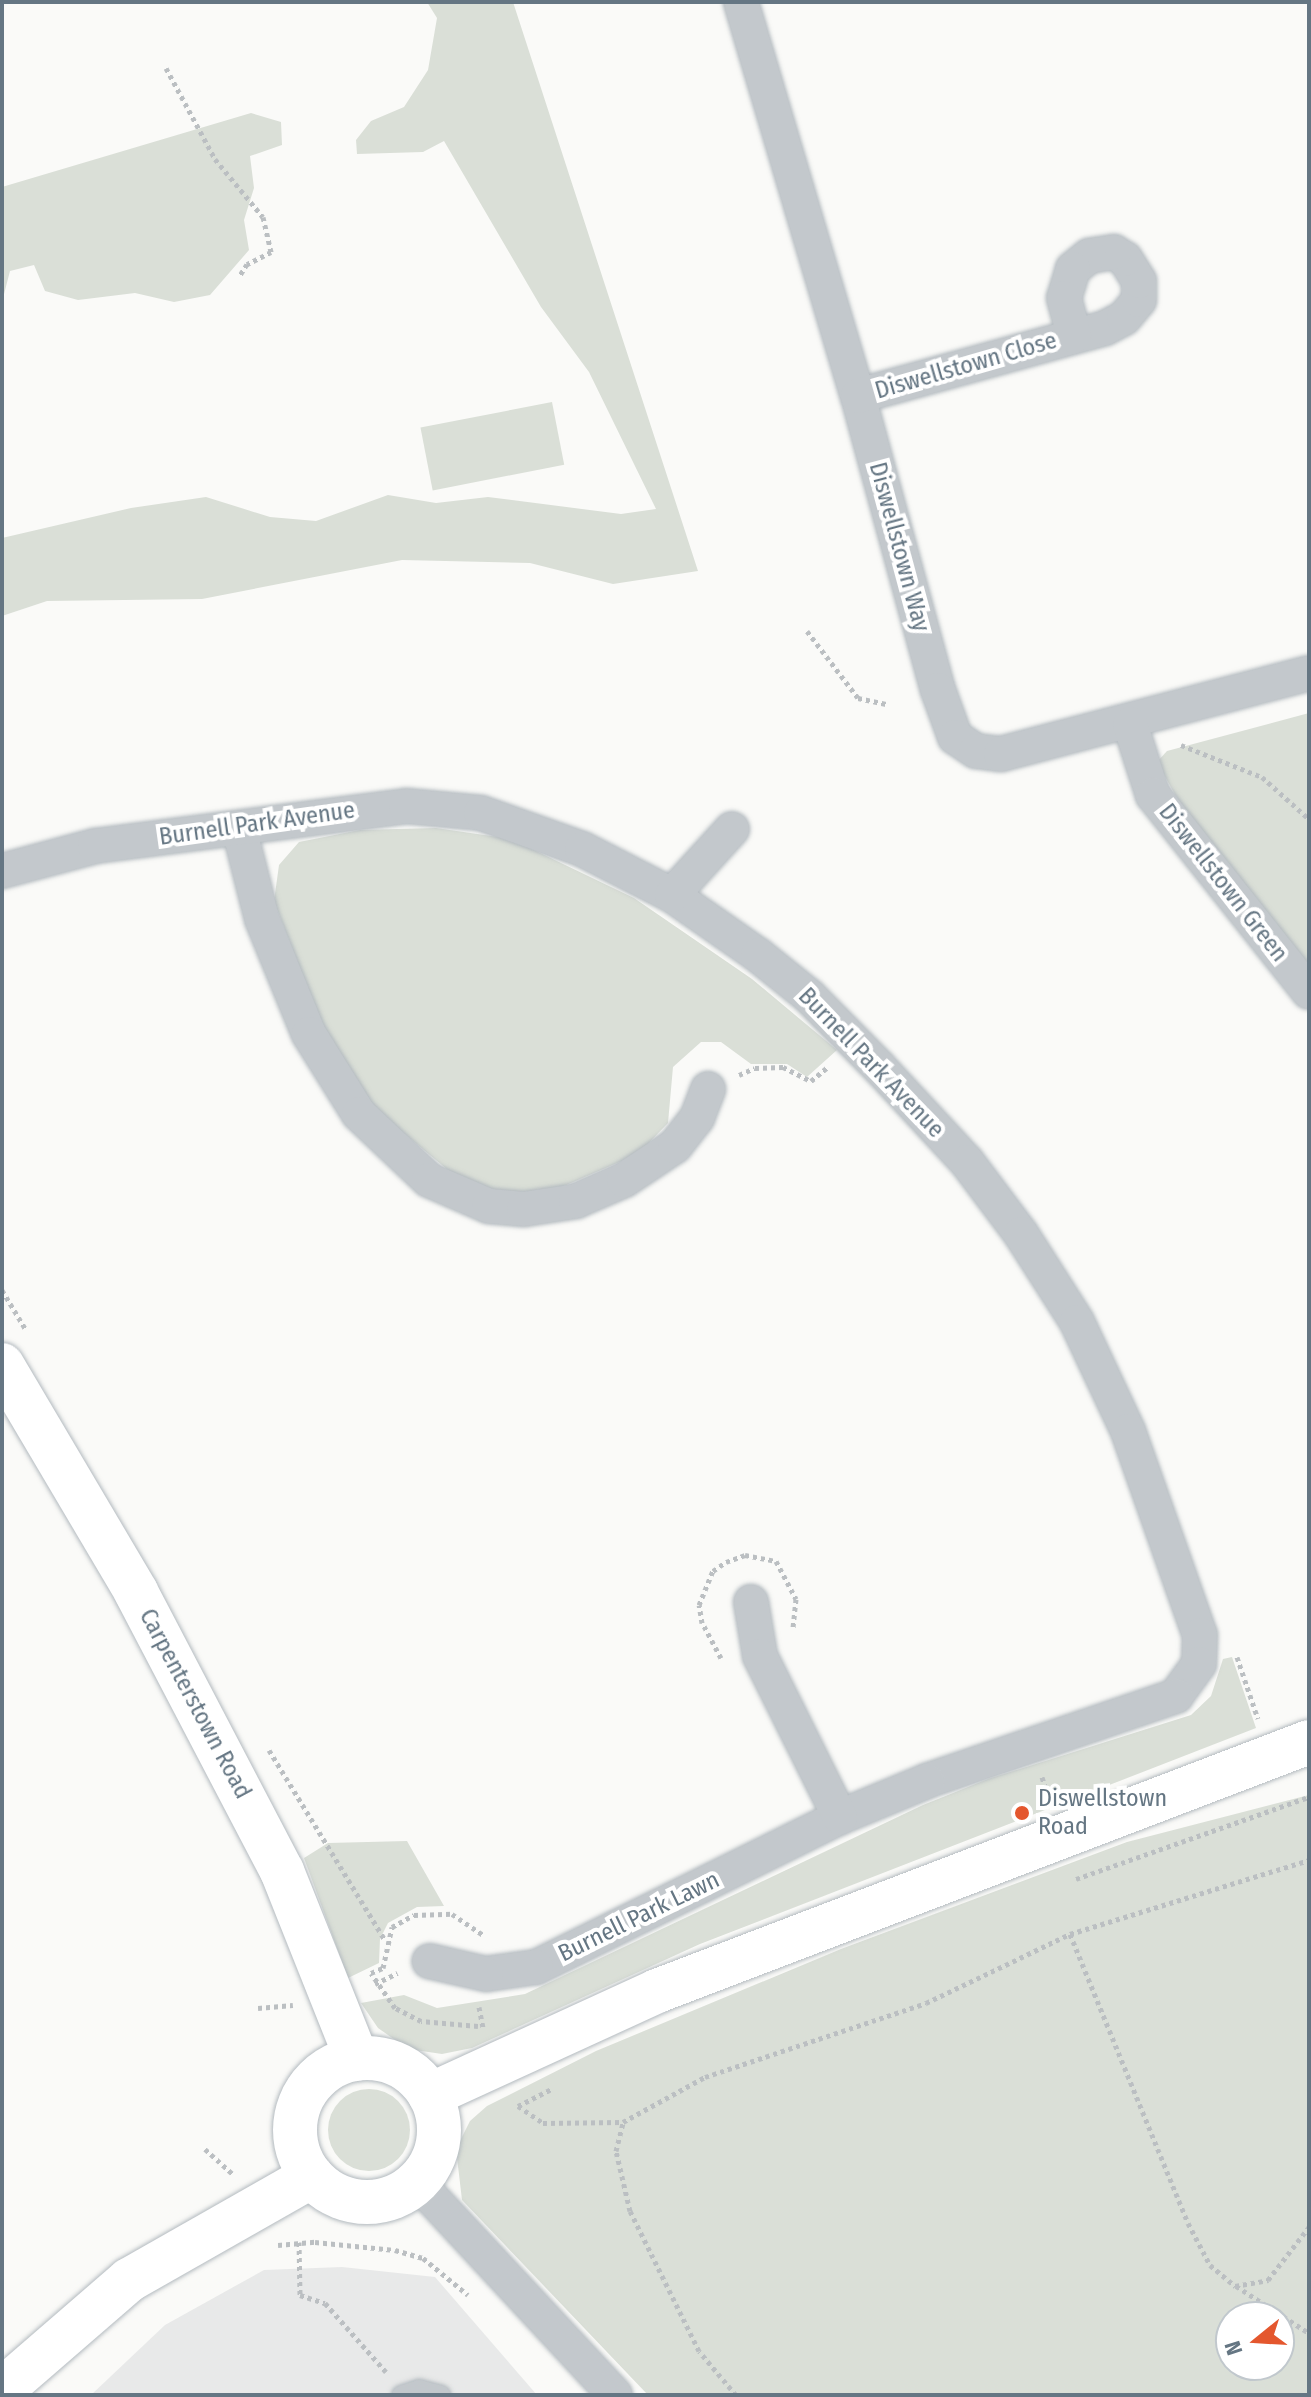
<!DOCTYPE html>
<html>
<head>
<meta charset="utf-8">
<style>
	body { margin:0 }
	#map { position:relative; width:1311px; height:2397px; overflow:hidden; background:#fafaf8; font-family:"Fira Sans Condensed",sans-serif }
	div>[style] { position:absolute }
	.built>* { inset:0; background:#e8e9e9 }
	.green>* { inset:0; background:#dadfd7; transform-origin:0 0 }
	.round { border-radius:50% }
	.path>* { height:5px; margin-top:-2.5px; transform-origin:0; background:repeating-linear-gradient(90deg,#bbbfc2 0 4px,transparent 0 8px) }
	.roads { filter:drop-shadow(0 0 2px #b3babf) drop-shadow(0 0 2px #b3babf) }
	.lane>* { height:18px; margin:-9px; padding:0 9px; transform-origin:9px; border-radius:9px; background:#c3c8cc }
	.street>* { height:34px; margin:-17px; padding:0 17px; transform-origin:17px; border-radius:17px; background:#c3c8cc }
	.secondary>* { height:44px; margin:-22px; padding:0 22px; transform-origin:22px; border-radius:22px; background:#fff }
	.secondary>.ring { margin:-22px; padding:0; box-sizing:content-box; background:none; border:44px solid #fff; border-radius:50% }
	.dots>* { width:22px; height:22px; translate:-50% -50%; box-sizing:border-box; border:4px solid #fff; border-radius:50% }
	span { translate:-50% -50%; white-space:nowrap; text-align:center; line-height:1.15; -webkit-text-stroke:8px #fff; paint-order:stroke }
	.street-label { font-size:24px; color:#657683 }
	.poi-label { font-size:24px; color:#657683 }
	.left { translate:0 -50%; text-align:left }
	.frame { position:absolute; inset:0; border:4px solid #657683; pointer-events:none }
	.north { position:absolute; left:1215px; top:2301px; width:80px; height:80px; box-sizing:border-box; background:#fff; border:2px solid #c1c8cd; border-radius:50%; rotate:252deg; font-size:22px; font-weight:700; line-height:32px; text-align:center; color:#657683 }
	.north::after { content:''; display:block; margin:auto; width:28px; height:36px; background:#e4572e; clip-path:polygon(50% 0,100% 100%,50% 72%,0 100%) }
</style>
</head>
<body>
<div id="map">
	<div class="built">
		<div style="clip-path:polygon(342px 2267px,435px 2277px,537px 2395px,91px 2395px,165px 2325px,264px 2270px)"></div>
	</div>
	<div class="green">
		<div style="clip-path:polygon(427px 2px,513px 2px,698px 571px,613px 584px,530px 563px,402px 560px,202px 599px,47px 601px,2px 616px,2px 538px,131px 508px,206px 497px,270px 517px,316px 521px,388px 495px,436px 503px,488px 497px,621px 514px,656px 509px,589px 372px,541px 307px,444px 141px,423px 152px,357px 154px,356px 140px,371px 121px,404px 107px,428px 70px,437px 18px)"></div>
		<div style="clip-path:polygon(251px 113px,281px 122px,282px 145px,250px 156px,254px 188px,244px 220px,249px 250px,210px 295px,174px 302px,135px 293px,78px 300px,45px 291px,34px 265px,10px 271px,2px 302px,2px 187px)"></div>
		<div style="left:552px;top:402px;width:64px;height:134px;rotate:79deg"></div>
		<div style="clip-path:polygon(1309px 713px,1309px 966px,1188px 818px,1157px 762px,1167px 751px)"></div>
		<div style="clip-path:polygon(436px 828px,511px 839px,634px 898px,752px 979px,837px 1050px,807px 1077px,787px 1064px,751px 1064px,721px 1042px,701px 1042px,673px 1067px,668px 1123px,638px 1154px,550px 1192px,499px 1193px,454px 1175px,377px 1111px,358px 1083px,321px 1023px,274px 901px,279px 865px,299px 842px,360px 830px)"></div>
		<div style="clip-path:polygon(1232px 1657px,1256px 1728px,700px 1944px,472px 2048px,442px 2054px,408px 2049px,378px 2028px,361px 2003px,404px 1995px,437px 2008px,525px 1994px,923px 1805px,988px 1779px,1191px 1715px,1211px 1696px,1223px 1659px)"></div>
		<div style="clip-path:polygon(evenodd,1309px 1795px,1309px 2395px,648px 2395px,462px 2200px,456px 2149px,470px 2121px,487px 2106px,596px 2051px,841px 1949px,1127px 1842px,1309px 1795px,1279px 2317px,1279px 2365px,1231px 2365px,1231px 2317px,1279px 2317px)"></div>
		<div style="clip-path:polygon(407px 1841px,444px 1906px,417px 1907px,388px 1923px,380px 1939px,379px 1963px,348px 1978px,304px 1858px,328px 1843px)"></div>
		<div class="round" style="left:328px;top:2089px;width:82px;height:82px"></div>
	</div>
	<div class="path">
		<div style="left:166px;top:68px;width:103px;rotate:61.7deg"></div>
		<div style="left:215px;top:159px;width:75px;rotate:50.4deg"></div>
		<div style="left:263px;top:217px;width:36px;rotate:77deg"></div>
		<div style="left:271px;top:252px;width:27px;rotate:153deg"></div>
		<div style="left:247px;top:264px;width:13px;rotate:122deg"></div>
		<div style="left:807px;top:631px;width:84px;rotate:52.7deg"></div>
		<div style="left:858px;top:698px;width:30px;rotate:12deg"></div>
		<div style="left:1181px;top:745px;width:87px;rotate:21.6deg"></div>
		<div style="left:1262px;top:777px;width:63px;rotate:41.8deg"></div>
		<div style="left:739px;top:1075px;width:17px;rotate:-24deg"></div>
		<div style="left:755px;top:1068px;width:28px;rotate:-2deg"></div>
		<div style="left:783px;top:1067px;width:31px;rotate:27deg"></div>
		<div style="left:811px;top:1081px;width:23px;rotate:-40deg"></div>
		<div style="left:2px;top:1290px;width:47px;rotate:59deg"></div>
		<div style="left:1237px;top:1657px;width:65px;rotate:71.3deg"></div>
		<div style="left:721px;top:1658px;width:40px;rotate:-118deg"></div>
		<div style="left:702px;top:1623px;width:18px;rotate:-99deg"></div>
		<div style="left:699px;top:1605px;width:37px;rotate:-68deg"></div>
		<div style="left:713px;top:1571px;width:16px;rotate:-35deg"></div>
		<div style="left:726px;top:1562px;width:20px;rotate:-20deg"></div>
		<div style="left:745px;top:1555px;width:32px;rotate:11deg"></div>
		<div style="left:776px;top:1561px;width:43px;rotate:62.2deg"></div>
		<div style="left:796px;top:1599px;width:30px;rotate:96deg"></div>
		<div style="left:269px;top:1750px;width:223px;rotate:58.6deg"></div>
		<div style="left:1042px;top:1777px;width:22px;rotate:72deg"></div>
		<div style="left:1076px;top:1879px;width:247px;rotate:-19.4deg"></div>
		<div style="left:1070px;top:1934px;width:312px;rotate:67.8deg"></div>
		<div style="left:1188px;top:2223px;width:47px;rotate:62.4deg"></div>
		<div style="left:1210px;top:2265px;width:33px;rotate:40deg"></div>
		<div style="left:1235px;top:2286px;width:34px;rotate:-10deg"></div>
		<div style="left:1268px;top:2280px;width:67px;rotate:-52.3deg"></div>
		<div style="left:375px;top:1984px;width:25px;rotate:-26deg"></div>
		<div style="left:479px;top:2007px;width:21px;rotate:79deg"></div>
		<div style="left:258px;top:2008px;width:35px;rotate:-5deg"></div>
		<div style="left:478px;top:2026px;width:57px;rotate:-175deg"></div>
		<div style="left:421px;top:2021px;width:29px;rotate:-153deg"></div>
		<div style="left:395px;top:2008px;width:42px;rotate:-124.4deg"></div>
		<div style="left:371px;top:1973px;width:13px;rotate:-23deg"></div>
		<div style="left:383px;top:1968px;width:42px;rotate:-77.6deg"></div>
		<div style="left:392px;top:1927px;width:25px;rotate:-29deg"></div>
		<div style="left:414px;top:1915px;width:38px;rotate:-2deg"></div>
		<div style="left:452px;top:1914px;width:37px;rotate:34deg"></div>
		<div style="left:518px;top:2106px;width:37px;rotate:-27deg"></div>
		<div style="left:518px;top:2106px;width:30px;rotate:34deg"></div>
		<div style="left:543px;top:2123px;width:80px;rotate:-0.7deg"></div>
		<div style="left:205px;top:2149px;width:39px;rotate:42deg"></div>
		<div style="left:299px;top:2242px;width:53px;rotate:88.9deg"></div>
		<div style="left:300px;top:2295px;width:26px;rotate:18deg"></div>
		<div style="left:325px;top:2303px;width:92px;rotate:48.5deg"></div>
		<div style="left:278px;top:2245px;width:37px;rotate:-5deg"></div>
		<div style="left:315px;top:2242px;width:80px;rotate:5.7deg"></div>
		<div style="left:395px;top:2250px;width:29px;rotate:16deg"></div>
		<div style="left:423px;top:2258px;width:58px;rotate:39.4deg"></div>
		<div style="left:1236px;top:2286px;width:87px;rotate:32.8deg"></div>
		<div style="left:736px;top:2395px;width:57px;rotate:-130.1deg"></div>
		<div style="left:699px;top:2351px;width:156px;rotate:-116.2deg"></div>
		<div style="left:630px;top:2211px;width:62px;rotate:-103.1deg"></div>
		<div style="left:616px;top:2151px;width:30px;rotate:-76deg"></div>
		<div style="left:623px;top:2122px;width:94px;rotate:-28.8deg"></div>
		<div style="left:705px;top:2077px;width:233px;rotate:-18.5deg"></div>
		<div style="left:926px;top:2003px;width:160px;rotate:-25.6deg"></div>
		<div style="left:1070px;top:1934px;width:250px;rotate:-17.2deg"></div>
	</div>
	<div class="roads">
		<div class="lane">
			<div style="left:401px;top:2395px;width:19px;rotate:-18deg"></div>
			<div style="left:419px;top:2389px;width:23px;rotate:15deg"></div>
		</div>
		<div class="street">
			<div style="left:741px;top:2px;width:411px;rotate:73.5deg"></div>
			<div style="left:858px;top:396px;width:305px;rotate:74.8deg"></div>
			<div style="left:938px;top:690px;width:50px;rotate:70.1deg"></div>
			<div style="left:955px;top:737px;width:25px;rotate:34deg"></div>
			<div style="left:976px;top:751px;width:25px;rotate:7deg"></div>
			<div style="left:1001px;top:754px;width:318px;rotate:-14.7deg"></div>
			<div style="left:858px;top:396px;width:256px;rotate:-15.4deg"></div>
			<div style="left:1105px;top:328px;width:21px;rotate:-28deg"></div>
			<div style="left:1124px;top:318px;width:23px;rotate:-50deg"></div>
			<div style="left:1139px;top:300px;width:19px;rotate:-90deg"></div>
			<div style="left:1139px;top:281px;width:26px;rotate:-122deg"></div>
			<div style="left:1125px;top:259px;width:13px;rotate:-148deg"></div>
			<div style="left:1114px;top:252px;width:25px;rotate:171deg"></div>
			<div style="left:1089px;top:256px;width:21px;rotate:141deg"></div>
			<div style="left:1073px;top:269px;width:30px;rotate:107deg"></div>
			<div style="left:1064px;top:298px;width:39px;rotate:75deg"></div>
			<div style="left:1130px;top:724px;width:75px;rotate:72.1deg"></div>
			<div style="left:1153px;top:795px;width:251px;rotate:51.6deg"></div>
			<div style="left:239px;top:828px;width:94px;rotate:75.8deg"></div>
			<div style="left:262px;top:919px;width:124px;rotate:67.8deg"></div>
			<div style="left:309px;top:1034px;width:94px;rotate:58deg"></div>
			<div style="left:359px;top:1114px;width:96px;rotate:43.3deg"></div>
			<div style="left:429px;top:1180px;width:65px;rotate:23.4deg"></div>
			<div style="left:489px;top:1206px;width:35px;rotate:5deg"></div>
			<div style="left:524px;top:1209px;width:53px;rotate:-8.7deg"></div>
			<div style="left:576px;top:1201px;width:52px;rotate:-23.6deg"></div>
			<div style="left:624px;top:1180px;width:61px;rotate:-33.7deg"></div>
			<div style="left:675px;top:1146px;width:36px;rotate:-52deg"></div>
			<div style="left:697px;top:1118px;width:31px;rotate:-69deg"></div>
			<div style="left:2px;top:871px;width:96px;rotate:-15deg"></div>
			<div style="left:95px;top:846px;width:314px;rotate:-7.3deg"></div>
			<div style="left:406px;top:806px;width:75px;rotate:5.3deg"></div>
			<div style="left:481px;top:813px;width:107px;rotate:19.6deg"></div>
			<div style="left:582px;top:849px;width:101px;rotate:27.1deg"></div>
			<div style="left:672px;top:895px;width:105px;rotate:34.9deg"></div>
			<div style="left:758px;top:955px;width:65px;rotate:38.8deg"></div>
			<div style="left:809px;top:996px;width:100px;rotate:45.4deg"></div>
			<div style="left:879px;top:1067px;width:129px;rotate:47.2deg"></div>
			<div style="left:967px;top:1162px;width:90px;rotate:53.1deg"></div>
			<div style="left:1021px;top:1234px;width:104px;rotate:57.5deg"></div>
			<div style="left:1077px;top:1322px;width:120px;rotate:64.9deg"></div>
			<div style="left:1128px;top:1431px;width:216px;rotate:70.6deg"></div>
			<div style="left:1200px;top:1635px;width:29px;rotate:92deg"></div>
			<div style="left:1199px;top:1664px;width:39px;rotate:126deg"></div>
			<div style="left:1176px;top:1696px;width:263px;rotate:161.2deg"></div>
			<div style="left:927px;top:1781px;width:94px;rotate:157.5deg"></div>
			<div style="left:840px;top:1817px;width:339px;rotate:153.7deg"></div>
			<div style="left:536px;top:1967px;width:50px;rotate:172deg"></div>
			<div style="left:486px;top:1974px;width:58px;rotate:-167.2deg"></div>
			<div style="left:672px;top:895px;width:89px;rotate:-47.7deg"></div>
			<div style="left:751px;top:1602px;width:55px;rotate:80.5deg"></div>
			<div style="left:760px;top:1656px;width:180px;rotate:63.6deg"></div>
			<div style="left:417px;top:2182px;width:291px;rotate:47.1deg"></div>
		</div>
		<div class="secondary">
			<div style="left:2px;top:1365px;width:264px;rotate:59.4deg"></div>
			<div style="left:136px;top:1592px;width:315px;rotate:62.4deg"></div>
			<div style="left:282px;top:1871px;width:202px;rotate:68.3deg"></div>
			<div class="ring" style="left:295px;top:2058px;width:100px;height:100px"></div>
			<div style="left:430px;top:2095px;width:250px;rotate:-24.6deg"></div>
			<div style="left:657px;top:1991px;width:698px;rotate:-20.9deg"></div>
			<div style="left:2px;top:2390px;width:168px;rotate:-40.9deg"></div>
			<div style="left:129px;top:2280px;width:210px;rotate:-29.6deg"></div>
		</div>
	</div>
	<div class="dots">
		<div style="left:1022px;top:1813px;background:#e4572e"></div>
	</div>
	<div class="street-label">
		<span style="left:966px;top:366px;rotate:-16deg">Diswellstown Close</span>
		<span style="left:899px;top:547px;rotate:75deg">Diswellstown Way</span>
		<span style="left:257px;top:824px;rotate:-8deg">Burnell Park Avenue</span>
		<span style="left:1223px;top:883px;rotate:52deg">Diswellstown Green</span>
		<span style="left:871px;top:1063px;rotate:46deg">Burnell Park Avenue</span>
		<span style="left:195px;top:1704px;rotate:62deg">Carpenterstown Road</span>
		<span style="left:639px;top:1917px;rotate:-26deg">Burnell Park Lawn</span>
	</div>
	<div class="poi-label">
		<span class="left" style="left:1038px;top:1813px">Diswellstown<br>Road</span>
	</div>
	<div class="frame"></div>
	<div class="north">N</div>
</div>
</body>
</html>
